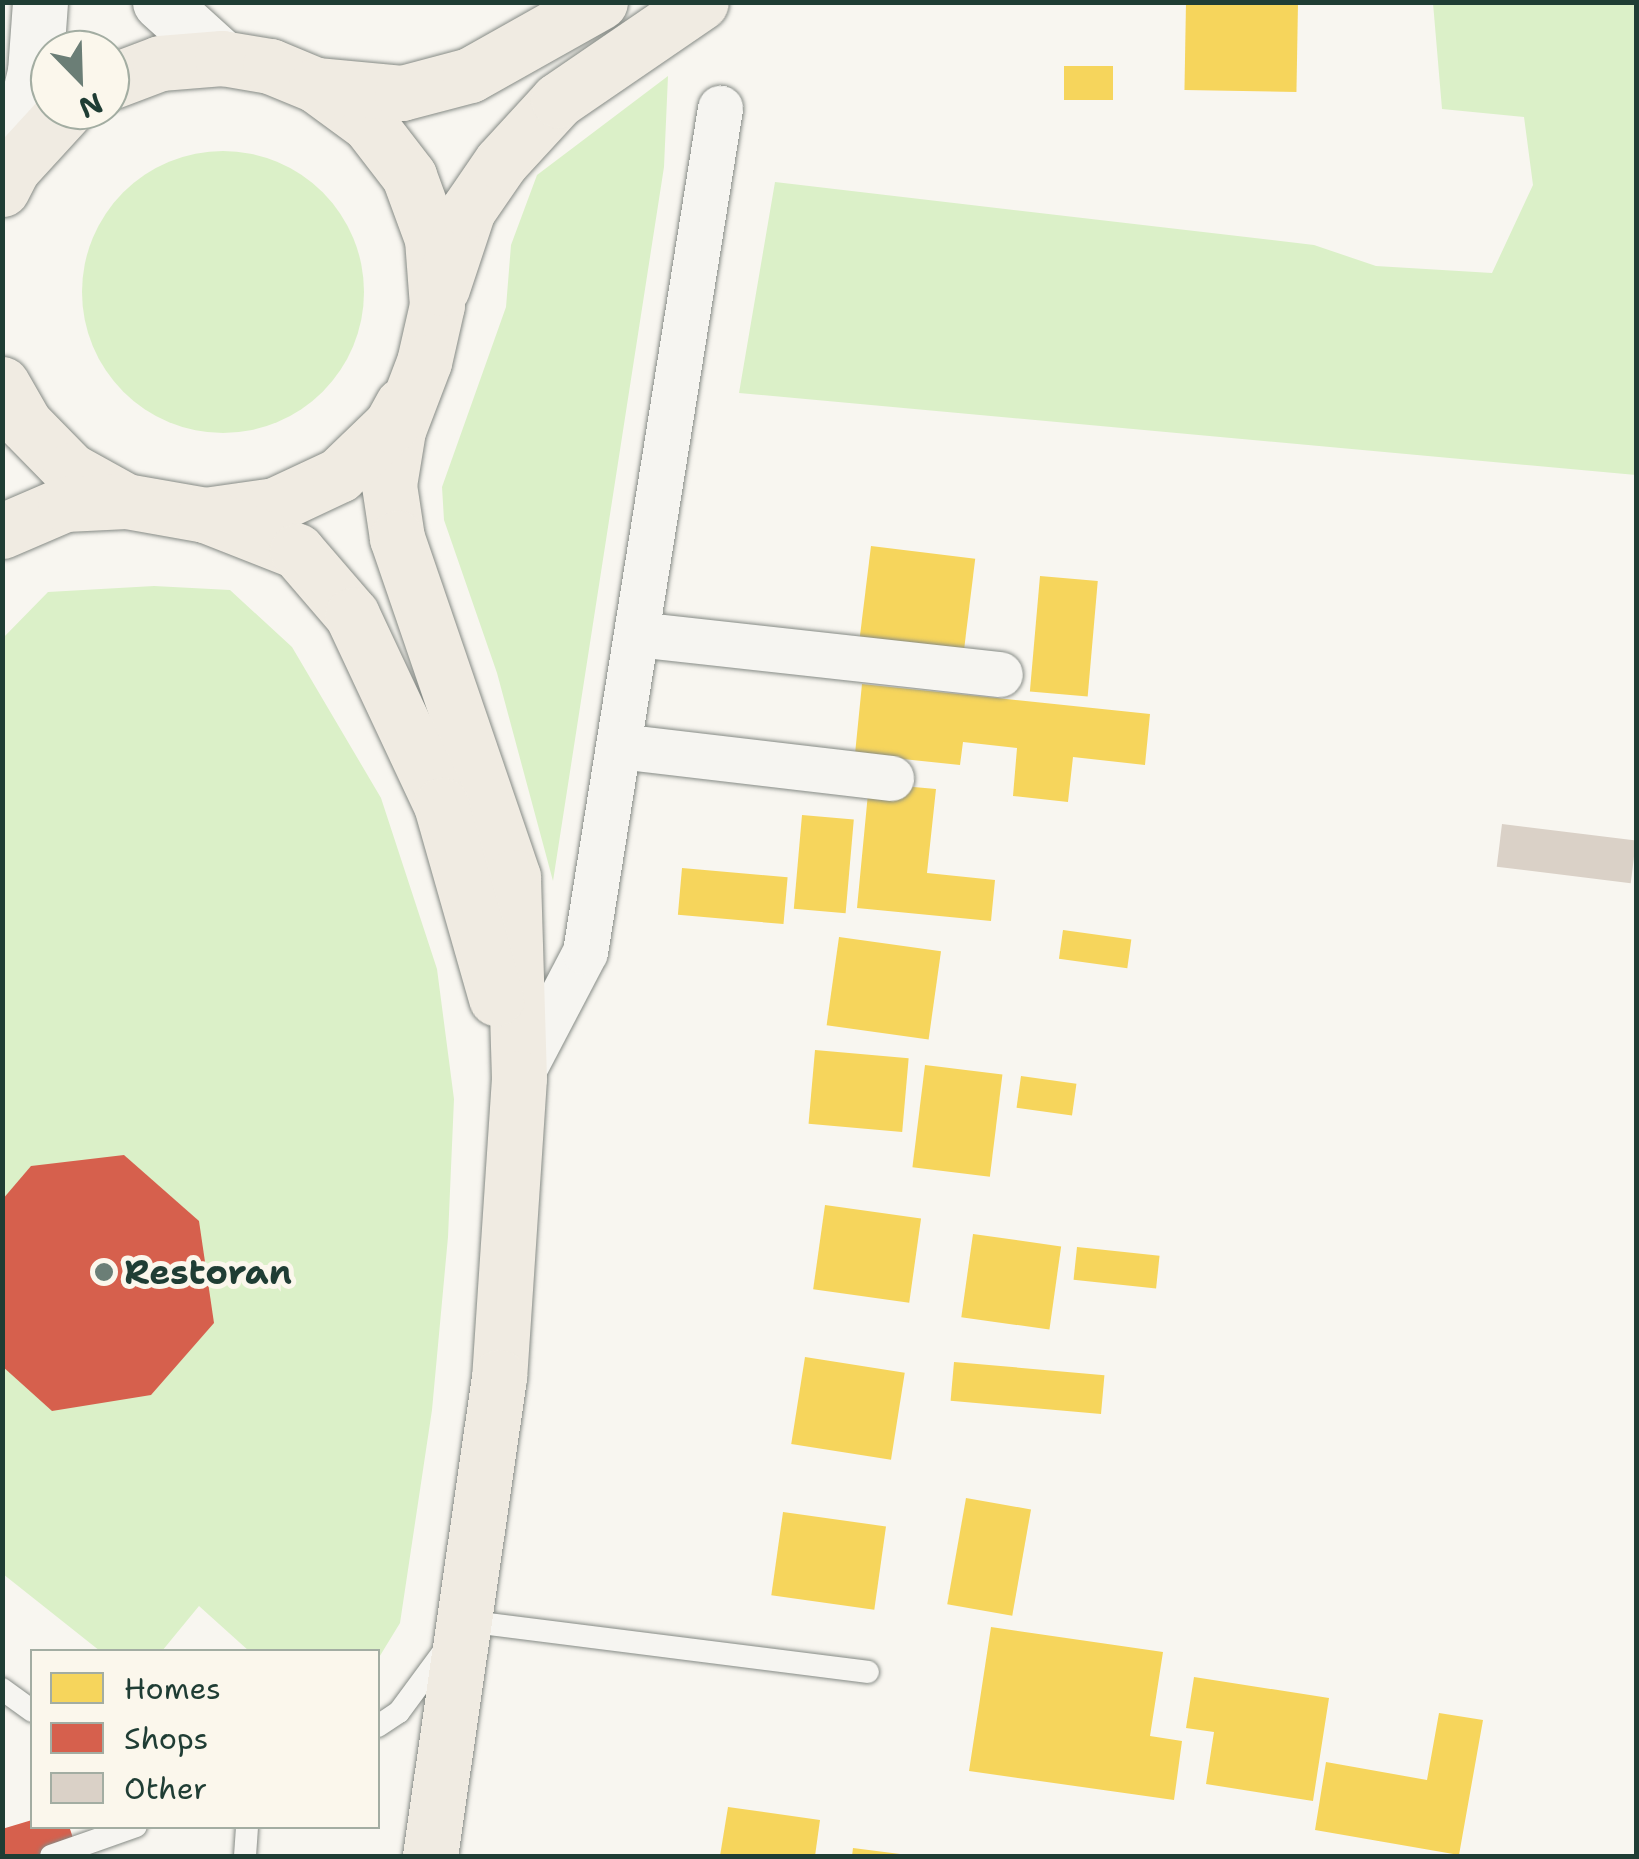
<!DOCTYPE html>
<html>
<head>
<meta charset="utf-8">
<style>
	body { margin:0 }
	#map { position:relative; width:1639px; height:1859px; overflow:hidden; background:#f8f6f0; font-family:"Shantell Sans",sans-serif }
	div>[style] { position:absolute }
	.green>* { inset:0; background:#dbf0c8 }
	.round { border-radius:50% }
	.homes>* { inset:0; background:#f6d55c; transform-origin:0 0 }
	.shops>* { inset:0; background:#d6604d }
	.building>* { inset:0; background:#dad1c7; transform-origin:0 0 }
	.roads { filter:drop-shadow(0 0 2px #868b86) drop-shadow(0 0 2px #868b86) }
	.lane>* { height:22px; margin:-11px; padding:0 11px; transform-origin:11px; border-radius:11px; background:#f6f5f1 }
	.street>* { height:45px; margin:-22.5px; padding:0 22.5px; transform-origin:22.5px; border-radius:22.5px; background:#f6f5f1 }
	.secondary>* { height:55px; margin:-27.5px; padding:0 27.5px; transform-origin:27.5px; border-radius:27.5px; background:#f6f5f1 }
	.primary>* { height:55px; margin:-27.5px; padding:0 27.5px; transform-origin:27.5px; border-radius:27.5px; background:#f0ebe2 }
	.dots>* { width:28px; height:28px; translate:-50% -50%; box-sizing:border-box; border:5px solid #fbf7ec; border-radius:50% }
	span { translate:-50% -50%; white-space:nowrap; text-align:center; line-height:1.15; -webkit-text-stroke:10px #fbf7ec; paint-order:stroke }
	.poi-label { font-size:35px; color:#1f3d34; font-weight:700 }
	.left { translate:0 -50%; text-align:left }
	.frame { position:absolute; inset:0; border:5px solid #1f3d34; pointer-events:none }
	.legend { position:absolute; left:30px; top:1649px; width:350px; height:180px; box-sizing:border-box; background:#fbf7ec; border:2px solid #a3ada2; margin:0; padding:12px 18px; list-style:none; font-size:30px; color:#1f3d34 }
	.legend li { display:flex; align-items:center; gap:20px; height:50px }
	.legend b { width:50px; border:2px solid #a3ada2 }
	.north { position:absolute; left:30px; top:30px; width:100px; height:100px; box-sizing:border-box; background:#fbf7ec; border:2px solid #a3ada2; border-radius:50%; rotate:157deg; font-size:28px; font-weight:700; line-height:40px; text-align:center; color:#1f3d34 }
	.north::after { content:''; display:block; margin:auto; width:35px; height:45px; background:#6b7e76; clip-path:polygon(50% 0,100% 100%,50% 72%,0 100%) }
</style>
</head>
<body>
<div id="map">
	<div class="green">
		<div style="clip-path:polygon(1433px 3px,1636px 3px,1636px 475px,739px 393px,775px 182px,1314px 245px,1376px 266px,1492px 273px,1533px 185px,1524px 117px,1442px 109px)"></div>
		<div style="clip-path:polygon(668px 76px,664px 167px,553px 881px,497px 673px,444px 520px,442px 487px,506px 307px,511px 245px,537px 175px)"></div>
		<div class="round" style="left:82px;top:151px;width:282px;height:282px"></div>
		<div style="clip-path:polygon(154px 586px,230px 590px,292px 647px,381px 798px,437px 969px,454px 1099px,448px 1237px,432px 1410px,400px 1623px,378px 1659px,378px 1652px,249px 1651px,199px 1606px,162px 1651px,100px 1651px,3px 1574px,2px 639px,48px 592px)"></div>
	</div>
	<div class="homes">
		<div style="left:1186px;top:2px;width:112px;height:88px;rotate:1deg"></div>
		<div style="left:1064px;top:66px;width:49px;height:34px"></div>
		<div style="left:871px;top:546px;width:105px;height:92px;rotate:7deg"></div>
		<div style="left:1040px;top:576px;width:58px;height:116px;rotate:5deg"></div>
		<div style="clip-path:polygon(862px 684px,1150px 714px,1145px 765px,1073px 757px,1068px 802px,1013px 796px,1017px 748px,963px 742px,960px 765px,855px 754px)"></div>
		<div style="clip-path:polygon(869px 783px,936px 789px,927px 873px,995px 880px,991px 921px,857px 908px)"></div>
		<div style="left:802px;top:815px;width:52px;height:94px;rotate:5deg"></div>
		<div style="left:682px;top:868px;width:106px;height:47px;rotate:5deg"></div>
		<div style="left:1063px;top:930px;width:69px;height:29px;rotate:8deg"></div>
		<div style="left:839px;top:937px;width:103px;height:89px;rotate:8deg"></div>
		<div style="left:815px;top:1050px;width:94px;height:74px;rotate:5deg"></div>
		<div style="left:925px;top:1065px;width:78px;height:103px;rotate:7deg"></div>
		<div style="left:1021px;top:1076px;width:56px;height:32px;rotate:8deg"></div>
		<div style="left:825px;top:1205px;width:97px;height:85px;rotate:8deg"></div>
		<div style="left:973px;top:1234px;width:89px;height:84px;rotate:8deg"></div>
		<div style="left:1077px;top:1247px;width:83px;height:33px;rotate:6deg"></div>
		<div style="left:805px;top:1357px;width:101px;height:88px;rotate:9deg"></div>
		<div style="left:954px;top:1362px;width:151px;height:39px;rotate:5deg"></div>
		<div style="left:966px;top:1498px;width:66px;height:108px;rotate:10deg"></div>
		<div style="left:783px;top:1512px;width:104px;height:84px;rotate:8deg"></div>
		<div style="clip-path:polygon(991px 1627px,1163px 1652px,1150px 1736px,1182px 1741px,1174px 1800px,969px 1771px)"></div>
		<div style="clip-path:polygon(1194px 1677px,1329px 1698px,1313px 1801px,1206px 1784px,1214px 1732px,1186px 1728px)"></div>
		<div style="clip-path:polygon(1439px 1713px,1483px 1720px,1459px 1855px,1315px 1830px,1326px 1762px,1427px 1780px)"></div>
		<div style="clip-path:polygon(728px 1807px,820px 1820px,815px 1856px,720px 1856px)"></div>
		<div style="clip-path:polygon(853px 1848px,900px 1854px,899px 1856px,852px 1856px)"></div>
	</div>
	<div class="shops">
		<div style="clip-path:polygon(124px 1155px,199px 1221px,214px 1323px,151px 1395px,52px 1411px,2px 1366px,2px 1200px,31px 1166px)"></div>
		<div style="clip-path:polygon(32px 1820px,32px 1826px,69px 1826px,79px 1856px,2px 1856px,2px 1829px)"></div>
	</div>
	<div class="building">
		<div style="left:1502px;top:824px;width:135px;height:43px;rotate:7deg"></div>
	</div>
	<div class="roads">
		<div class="lane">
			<div style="left:465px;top:1621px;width:406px;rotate:7.2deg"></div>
			<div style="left:2px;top:1689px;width:37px;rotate:36deg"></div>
			<div style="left:378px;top:1726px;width:25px;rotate:-34deg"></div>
			<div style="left:399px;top:1712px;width:81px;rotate:-53.6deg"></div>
			<div style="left:51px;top:1856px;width:90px;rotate:-19.4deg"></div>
			<div style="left:245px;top:1856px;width:30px;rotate:-86deg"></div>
		</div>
		<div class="street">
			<div style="left:637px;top:634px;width:365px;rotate:6.3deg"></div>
			<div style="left:619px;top:746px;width:274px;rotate:6.7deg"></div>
			<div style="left:519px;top:1078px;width:142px;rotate:-62.4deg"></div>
			<div style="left:585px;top:952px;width:855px;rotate:-80.91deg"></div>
		</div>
		<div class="secondary">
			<div style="left:160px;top:2px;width:84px;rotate:42.1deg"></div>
			<div style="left:12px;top:169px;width:100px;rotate:-76.7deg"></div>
			<div style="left:35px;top:72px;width:70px;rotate:-85.9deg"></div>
		</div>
		<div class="primary">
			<div style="left:110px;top:82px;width:53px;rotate:-20.8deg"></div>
			<div style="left:160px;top:63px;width:62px;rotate:-4.6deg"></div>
			<div style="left:222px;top:58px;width:49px;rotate:9.5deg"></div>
			<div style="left:270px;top:66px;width:50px;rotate:22.4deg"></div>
			<div style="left:316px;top:85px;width:66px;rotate:36.3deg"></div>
			<div style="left:369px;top:124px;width:66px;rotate:52.4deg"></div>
			<div style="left:409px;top:176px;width:67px;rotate:69.9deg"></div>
			<div style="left:432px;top:239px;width:66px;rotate:85.7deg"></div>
			<div style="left:437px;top:305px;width:58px;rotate:102.8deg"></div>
			<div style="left:424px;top:362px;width:73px;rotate:110.9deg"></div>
			<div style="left:398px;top:430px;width:56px;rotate:99.3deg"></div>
			<div style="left:389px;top:485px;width:54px;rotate:81.4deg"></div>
			<div style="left:397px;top:538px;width:358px;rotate:71.1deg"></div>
			<div style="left:513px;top:877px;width:201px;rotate:88.3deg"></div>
			<div style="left:519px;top:1078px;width:300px;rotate:93.8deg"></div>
			<div style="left:499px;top:1377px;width:484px;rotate:98.2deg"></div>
			<div style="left:316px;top:85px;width:86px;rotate:5.3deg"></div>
			<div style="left:402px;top:93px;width:70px;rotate:-14.8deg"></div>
			<div style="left:470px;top:75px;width:149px;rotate:-29.3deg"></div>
			<div style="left:2px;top:189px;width:22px;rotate:-63deg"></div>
			<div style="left:12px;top:169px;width:80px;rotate:-47.5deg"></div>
			<div style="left:442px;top:288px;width:82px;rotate:-71.6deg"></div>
			<div style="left:468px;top:210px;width:58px;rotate:-55.5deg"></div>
			<div style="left:501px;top:162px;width:84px;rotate:-47.4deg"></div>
			<div style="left:558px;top:100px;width:173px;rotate:-34.4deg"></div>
			<div style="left:2px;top:384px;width:46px;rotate:60.1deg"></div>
			<div style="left:25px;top:424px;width:64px;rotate:45.6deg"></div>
			<div style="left:70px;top:470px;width:64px;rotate:29deg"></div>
			<div style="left:126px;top:501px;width:80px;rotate:10deg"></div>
			<div style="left:205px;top:515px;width:71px;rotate:-8.1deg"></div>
			<div style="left:275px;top:505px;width:71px;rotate:-25.1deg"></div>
			<div style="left:339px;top:475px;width:72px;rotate:-43.9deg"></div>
			<div style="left:391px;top:425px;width:23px;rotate:-61deg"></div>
			<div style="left:205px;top:515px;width:99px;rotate:21.4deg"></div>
			<div style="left:297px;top:551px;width:84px;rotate:49.3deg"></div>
			<div style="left:352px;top:615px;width:210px;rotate:64.9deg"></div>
			<div style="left:441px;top:805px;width:201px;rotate:74.1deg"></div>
			<div style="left:2px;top:531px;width:69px;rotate:-23.2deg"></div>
			<div style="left:65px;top:504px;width:61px;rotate:-2.8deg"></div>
		</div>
	</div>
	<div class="dots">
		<div style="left:104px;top:1272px;background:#6b7e76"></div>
	</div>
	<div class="poi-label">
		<span class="left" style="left:124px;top:1272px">Restoran</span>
	</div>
	<div class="frame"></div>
	<ul class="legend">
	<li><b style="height:28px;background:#f6d55c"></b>Homes</li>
	<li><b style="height:28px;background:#d6604d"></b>Shops</li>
	<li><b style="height:28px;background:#dad1c7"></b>Other</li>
	</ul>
	<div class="north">N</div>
</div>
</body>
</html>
